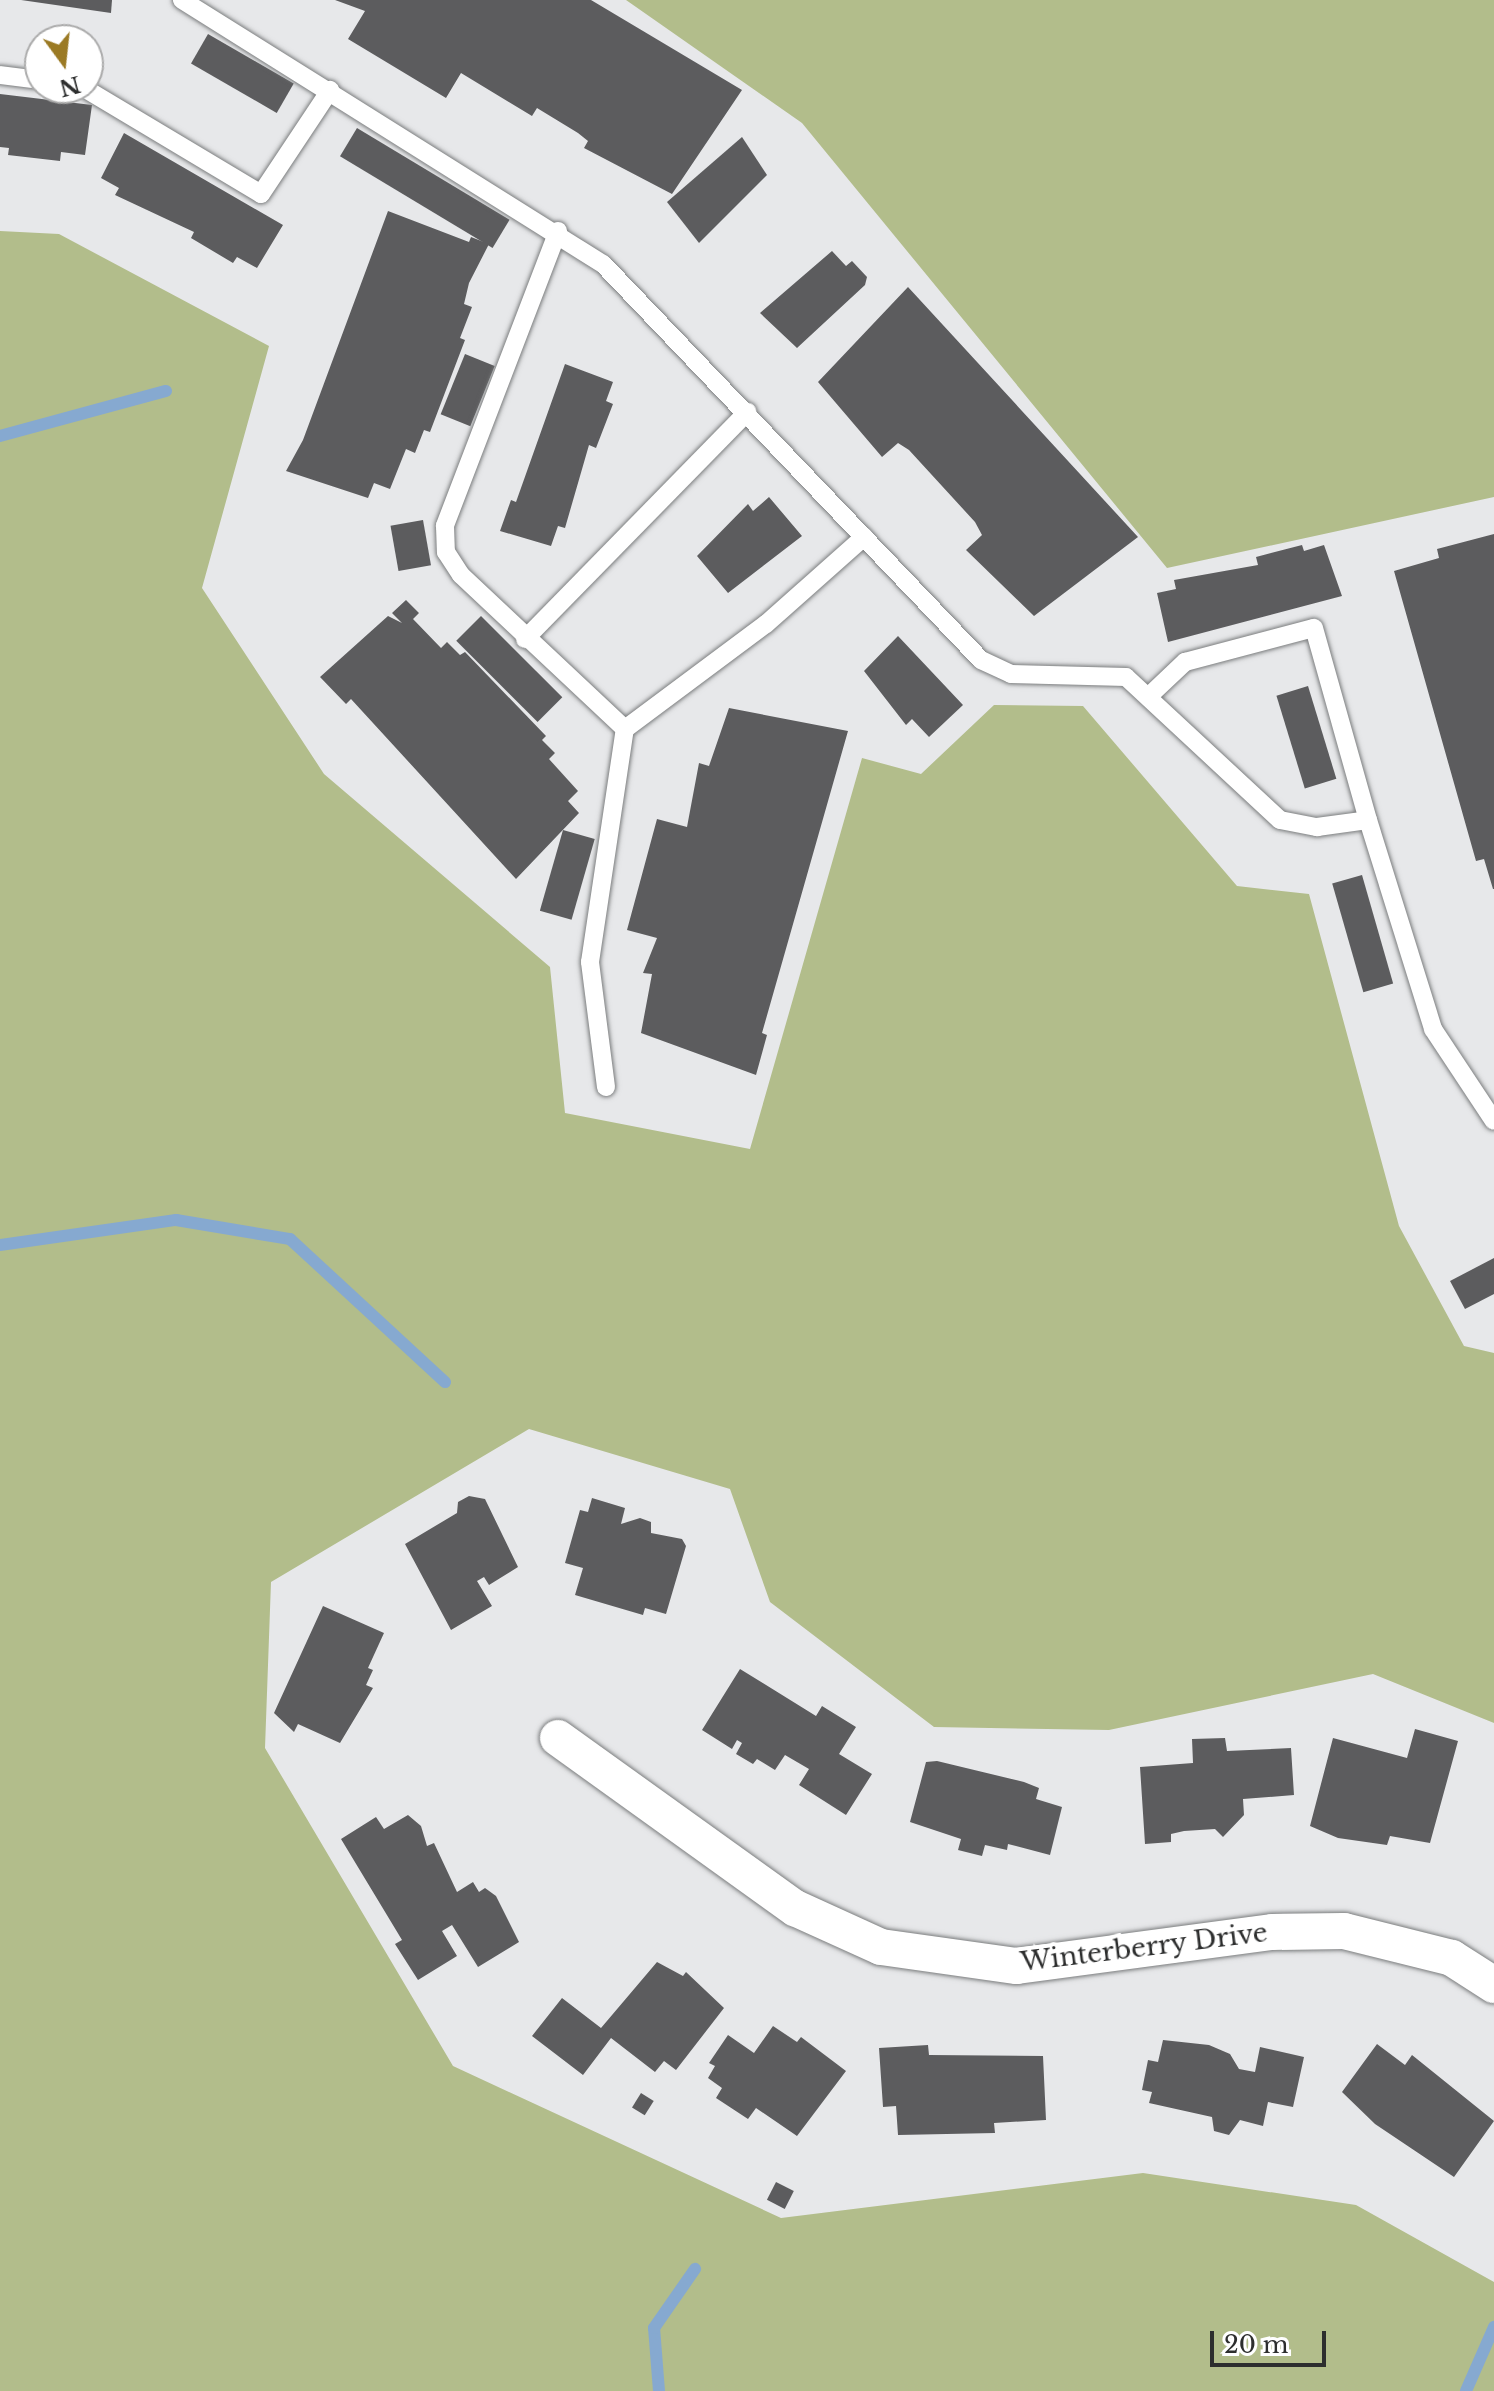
<!DOCTYPE html>
<html>
<head>
<meta charset="utf-8">
<style>
	body { margin:0 }
	#map { position:relative; width:1494px; height:2391px; overflow:hidden; background:#e7e8ea; font-family:"Libre Baskerville",serif }
	div>[style] { position:absolute }
	.forest>* { inset:0; background:#b2bd8b }
	.stream>* { height:12px; margin:-6px; padding:0 6px; transform-origin:6px; border-radius:6px; background:#86a9d0 }
	.building>* { inset:0; background:#5c5c5e; transform-origin:0 0 }
	.roads { filter:drop-shadow(0 0 2px #7b7d7e) drop-shadow(0 0 2px #7b7d7e) }
	.lane>* { height:18px; margin:-9px; padding:0 9px; transform-origin:9px; border-radius:9px; background:#fff }
	.street>* { height:36px; margin:-18px; padding:0 18px; transform-origin:18px; border-radius:18px; background:#fff }
	span { translate:-50% -50%; white-space:nowrap; text-align:center; line-height:1.15; -webkit-text-stroke:8px #fff; paint-order:stroke }
	.street-label { font-size:26px; color:#2d2e2e }
	.north { position:absolute; left:24px; top:24px; width:80px; height:80px; box-sizing:border-box; background:#fff; border:2px solid #ababab; border-radius:50%; rotate:165deg; font-size:22px; font-weight:700; line-height:32px; text-align:center; color:#2d2e2e }
	.north::after { content:''; display:block; margin:auto; width:28px; height:36px; background:#9b7a24; clip-path:polygon(50% 0,100% 100%,50% 72%,0 100%) }
	.scale { position:absolute; left:1210px; top:2331px; width:116px; height:36px; box-sizing:border-box; border:4px solid #2d2e2e; border-top:0; padding-left:10px; font-size:24px; line-height:28px; white-space:nowrap; color:#2d2e2e; -webkit-text-stroke:6px #fff; paint-order:stroke }
</style>
</head>
<body>
<div id="map">
	<div class="forest">
		<div style="clip-path:polygon(626px 0,1494px 0,1494px 497px,1167px 568px,802px 123px)"></div>
		<div style="clip-path:polygon(0 231px,59px 234px,269px 346px,202px 588px,324px 774px,550px 967px,565px 1113px,750px 1149px,862px 758px,921px 774px,994px 705px,1083px 706px,1237px 886px,1309px 894px,1399px 1226px,1464px 1346px,1494px 1353px,1494px 1723px,1373px 1674px,1109px 1730px,934px 1727px,770px 1602px,730px 1489px,529px 1429px,271px 1582px,265px 1748px,453px 2066px,781px 2218px,1143px 2173px,1356px 2205px,1494px 2282px,1494px 2391px,0 2391px)"></div>
	</div>
	<div class="stream">
		<div style="left:0;top:436px;width:172px;rotate:-15.2deg"></div>
		<div style="left:0;top:1245px;width:178px;rotate:-8.1deg"></div>
		<div style="left:176px;top:1220px;width:116px;rotate:9.5deg"></div>
		<div style="left:290px;top:1239px;width:211px;rotate:42.7deg"></div>
		<div style="left:659px;top:2391px;width:63px;rotate:-94.5deg"></div>
		<div style="left:654px;top:2328px;width:72px;rotate:-55.2deg"></div>
		<div style="left:1466px;top:2391px;width:70px;rotate:-66.4deg"></div>
	</div>
	<div class="building">
		<div style="clip-path:polygon(21px 0,112px 0,111px 13px)"></div>
		<div style="clip-path:polygon(335px 0,591px 0,742px 90px,672px 194px,584px 148px,588px 141px,578px 133px,537px 108px,532px 116px,461px 73px,446px 98px,348px 39px,365px 11px)"></div>
		<div style="left:208px;top:34px;width:99px;height:34px;rotate:30deg"></div>
		<div style="clip-path:polygon(0 94px,92px 105px,85px 155px,61px 152px,60px 161px,8px 155px,9px 148px,0 147px)"></div>
		<div style="left:357px;top:128px;width:178px;height:33px;rotate:31deg"></div>
		<div style="clip-path:polygon(124px 133px,283px 225px,257px 268px,237px 257px,233px 263px,191px 238px,194px 232px,115px 195px,119px 188px,101px 178px)"></div>
		<div style="clip-path:polygon(742px 137px,767px 175px,699px 243px,667px 202px)"></div>
		<div style="clip-path:polygon(388px 211px,469px 242px,471px 237px,489px 244px,469px 283px,464px 304px,472px 307px,460px 338px,465px 340px,430px 432px,424px 430px,415px 453px,406px 449px,390px 489px,374px 483px,368px 498px,286px 471px,303px 440px)"></div>
		<div style="clip-path:polygon(832px 251px,846px 266px,852px 261px,867px 277px,865px 285px,797px 348px,760px 313px)"></div>
		<div style="clip-path:polygon(908px 287px,1138px 537px,1034px 616px,966px 550px,982px 535px,975px 522px,909px 450px,898px 443px,882px 457px,818px 382px)"></div>
		<div style="left:465px;top:354px;width:32px;height:65px;rotate:22deg"></div>
		<div style="clip-path:polygon(565px 364px,613px 382px,606px 401px,613px 404px,596px 448px,589px 445px,565px 528px,558px 526px,551px 546px,500px 531px,511px 500px,516px 502px)"></div>
		<div style="clip-path:polygon(769px 497px,802px 536px,728px 593px,697px 556px,748px 504px,753px 511px)"></div>
		<div style="left:423px;top:520px;width:46px;height:33px;rotate:80deg"></div>
		<div style="clip-path:polygon(1494px 534px,1494px 889px,1493px 889px,1484px 859px,1476px 861px,1394px 571px,1439px 558px,1437px 549px)"></div>
		<div style="clip-path:polygon(1302px 545px,1304px 551px,1324px 545px,1342px 596px,1168px 642px,1157px 593px,1176px 589px,1174px 580px,1258px 565px,1256px 557px)"></div>
		<div style="clip-path:polygon(406px 600px,419px 613px,413px 619px,441px 648px,447px 642px,460px 655px,465px 652px,546px 736px,542px 740px,555px 753px,549px 759px,578px 791px,568px 801px,579px 813px,516px 879px,351px 699px,346px 704px,320px 677px,388px 616px,402px 623px,392px 613px)"></div>
		<div style="left:481px;top:616px;width:115px;height:35px;rotate:45deg"></div>
		<div style="clip-path:polygon(898px 636px,963px 705px,929px 737px,912px 719px,906px 725px,864px 671px)"></div>
		<div style="left:1308px;top:686px;width:97px;height:33px;rotate:73deg"></div>
		<div style="clip-path:polygon(729px 708px,848px 731px,762px 1033px,767px 1035px,756px 1075px,641px 1033px,652px 974px,643px 973px,657px 938px,627px 930px,657px 819px,687px 827px,699px 763px,709px 766px)"></div>
		<div style="left:563px;top:830px;width:33px;height:84px;rotate:16deg"></div>
		<div style="left:1362px;top:875px;width:113px;height:31px;rotate:74deg"></div>
		<div style="clip-path:polygon(1494px 1258px,1494px 1294px,1465px 1309px,1450px 1281px)"></div>
		<div style="clip-path:polygon(469px 1496px,485px 1499px,518px 1567px,489px 1585px,484px 1577px,477px 1581px,492px 1606px,451px 1630px,405px 1544px,457px 1513px,458px 1502px)"></div>
		<div style="clip-path:polygon(592px 1498px,625px 1508px,621px 1524px,640px 1518px,651px 1522px,651px 1533px,682px 1539px,686px 1546px,666px 1614px,645px 1608px,643px 1615px,575px 1595px,583px 1568px,565px 1563px,580px 1510px,588px 1512px)"></div>
		<div style="clip-path:polygon(323px 1606px,384px 1633px,368px 1668px,373px 1670px,366px 1685px,373px 1688px,340px 1743px,298px 1724px,294px 1732px,274px 1713px)"></div>
		<div style="clip-path:polygon(740px 1669px,816px 1716px,822px 1706px,856px 1727px,839px 1754px,872px 1774px,846px 1815px,799px 1785px,809px 1769px,785px 1755px,775px 1770px,757px 1759px,753px 1764px,736px 1754px,742px 1743px,737px 1740px,732px 1749px,702px 1730px)"></div>
		<div style="clip-path:polygon(1415px 1729px,1458px 1741px,1430px 1843px,1390px 1836px,1387px 1845px,1338px 1838px,1310px 1826px,1333px 1738px,1407px 1758px)"></div>
		<div style="clip-path:polygon(1225px 1738px,1227px 1751px,1291px 1748px,1294px 1795px,1243px 1799px,1244px 1815px,1223px 1837px,1215px 1829px,1184px 1831px,1171px 1834px,1171px 1842px,1145px 1844px,1140px 1767px,1193px 1763px,1192px 1739px)"></div>
		<div style="clip-path:polygon(937px 1761px,1024px 1782px,1039px 1788px,1036px 1799px,1062px 1807px,1050px 1855px,1008px 1844px,1007px 1850px,985px 1845px,982px 1856px,958px 1850px,961px 1839px,910px 1822px,926px 1762px)"></div>
		<div style="clip-path:polygon(408px 1815px,421px 1826px,427px 1846px,434px 1843px,457px 1892px,473px 1882px,479px 1892px,485px 1888px,496px 1896px,519px 1942px,478px 1967px,452px 1925px,442px 1931px,457px 1956px,418px 1980px,395px 1944px,402px 1940px,341px 1839px,376px 1817px,384px 1829px)"></div>
		<div style="clip-path:polygon(657px 1962px,683px 1976px,686px 1972px,724px 2008px,676px 2070px,664px 2061px,655px 2072px,611px 2038px,583px 2075px,532px 2036px,562px 1998px,601px 2028px)"></div>
		<div style="clip-path:polygon(773px 2026px,797px 2042px,801px 2037px,846px 2071px,797px 2136px,756px 2108px,748px 2119px,716px 2098px,722px 2088px,708px 2078px,715px 2066px,709px 2063px,728px 2035px,754px 2053px)"></div>
		<div style="clip-path:polygon(1163px 2040px,1209px 2045px,1230px 2054px,1239px 2069px,1255px 2072px,1260px 2047px,1304px 2057px,1293px 2107px,1268px 2102px,1263px 2126px,1240px 2120px,1229px 2135px,1214px 2131px,1212px 2117px,1149px 2103px,1152px 2092px,1142px 2090px,1148px 2060px,1158px 2062px)"></div>
		<div style="clip-path:polygon(1377px 2044px,1405px 2065px,1412px 2055px,1494px 2121px,1454px 2177px,1375px 2124px,1342px 2092px)"></div>
		<div style="clip-path:polygon(928px 2045px,929px 2055px,1043px 2056px,1046px 2120px,994px 2123px,995px 2133px,898px 2135px,896px 2106px,883px 2107px,879px 2048px)"></div>
		<div style="left:641px;top:2093px;width:15px;height:17px;rotate:32deg"></div>
		<div style="left:776px;top:2182px;width:20px;height:20px;rotate:27deg"></div>
	</div>
	<div class="roads">
		<div class="lane">
			<div style="left:182px;top:0;width:497px;rotate:32.1deg"></div>
			<div style="left:603px;top:264px;width:547px;rotate:46.33deg"></div>
			<div style="left:981px;top:660px;width:33px;rotate:25deg"></div>
			<div style="left:1011px;top:674px;width:115px;rotate:1.5deg"></div>
			<div style="left:1126px;top:677px;width:210px;rotate:42.9deg"></div>
			<div style="left:1280px;top:820px;width:38px;rotate:11deg"></div>
			<div style="left:1317px;top:827px;width:51px;rotate:-7.8deg"></div>
			<div style="left:1368px;top:820px;width:219px;rotate:72.7deg"></div>
			<div style="left:1433px;top:1029px;width:110px;rotate:56.5deg"></div>
			<div style="left:0;top:75px;width:40px;rotate:7.1deg"></div>
			<div style="left:84px;top:88px;width:206px;rotate:30.9deg"></div>
			<div style="left:261px;top:194px;width:125px;rotate:-56.4deg"></div>
			<div style="left:558px;top:231px;width:316px;rotate:111deg"></div>
			<div style="left:445px;top:526px;width:26px;rotate:88deg"></div>
			<div style="left:446px;top:552px;width:27px;rotate:57deg"></div>
			<div style="left:461px;top:575px;width:225px;rotate:43.2deg"></div>
			<div style="left:625px;top:729px;width:176px;rotate:-36.7deg"></div>
			<div style="left:766px;top:624px;width:131px;rotate:-41.6deg"></div>
			<div style="left:525px;top:639px;width:318px;rotate:-45.6deg"></div>
			<div style="left:1149px;top:696px;width:50px;rotate:-43.4deg"></div>
			<div style="left:1185px;top:662px;width:133px;rotate:-14.8deg"></div>
			<div style="left:1314px;top:628px;width:199px;rotate:74.3deg"></div>
			<div style="left:606px;top:1087px;width:126px;rotate:-97.3deg"></div>
			<div style="left:590px;top:962px;width:236px;rotate:-81.5deg"></div>
		</div>
		<div class="street">
			<div style="left:558px;top:1738px;width:292px;rotate:35.7deg"></div>
			<div style="left:795px;top:1908px;width:94px;rotate:24.4deg"></div>
			<div style="left:881px;top:1947px;width:137px;rotate:8deg"></div>
			<div style="left:1017px;top:1966px;width:257px;rotate:-7.6deg"></div>
			<div style="left:1272px;top:1932px;width:72px;rotate:-0.8deg"></div>
			<div style="left:1344px;top:1931px;width:111px;rotate:14deg"></div>
			<div style="left:1452px;top:1958px;width:50px;rotate:32.7deg"></div>
		</div>
	</div>
	<div class="street-label">
		<span style="left:1144px;top:1948px;rotate:-7deg">Winterberry Drive</span>
	</div>
	<div class="north">N</div>
	<div class="scale">20 m</div>
</div>
</body>
</html>
